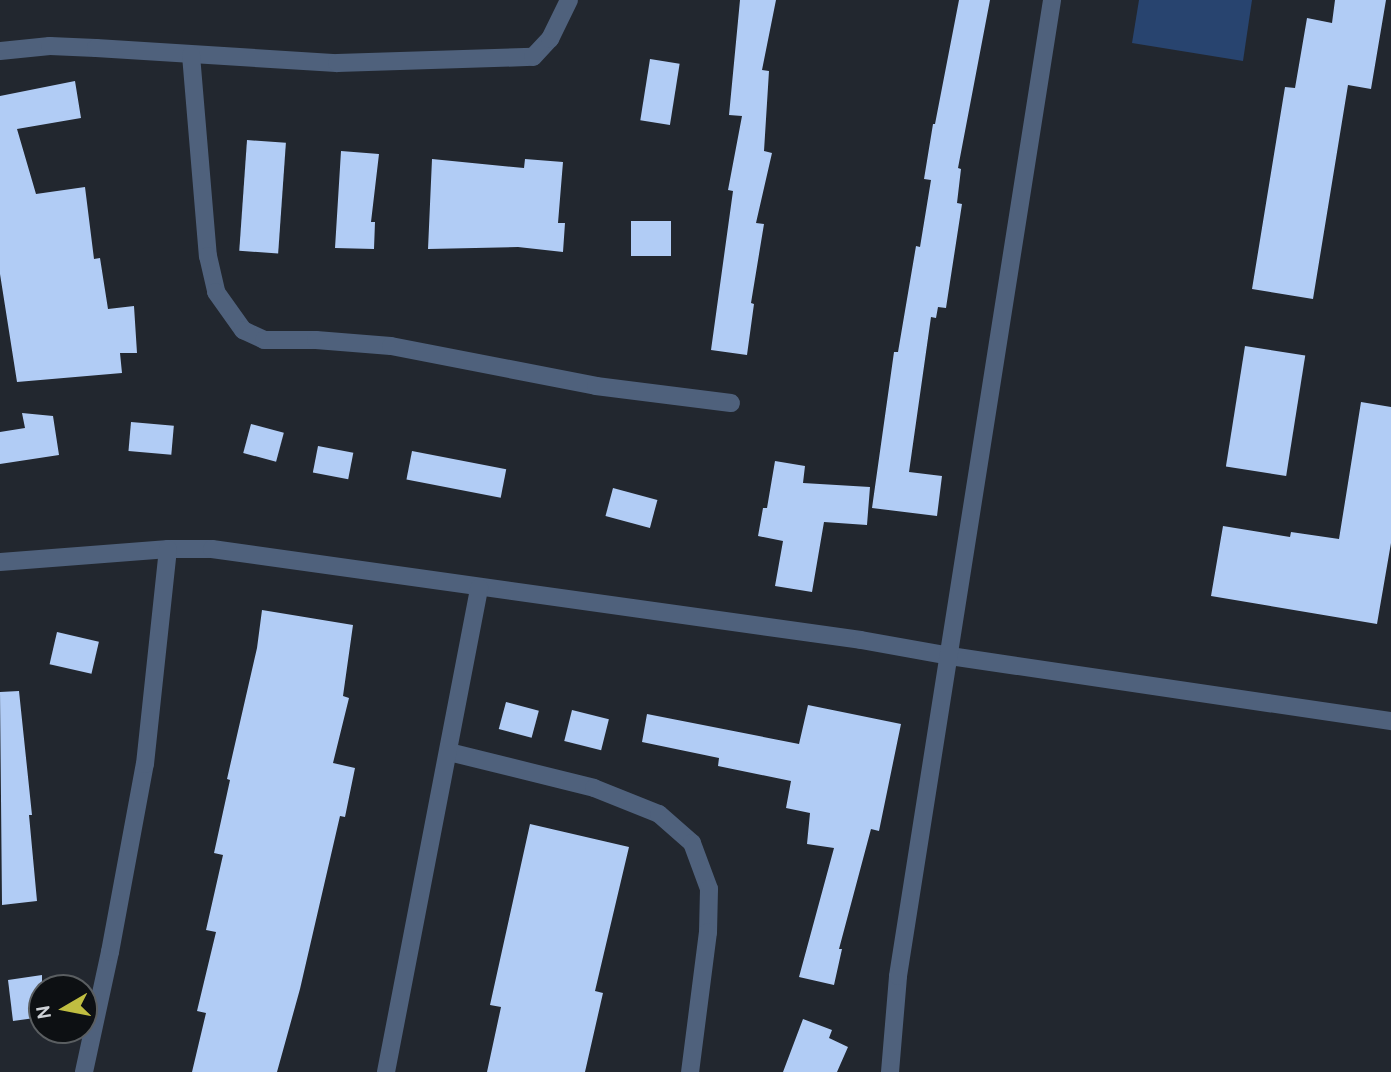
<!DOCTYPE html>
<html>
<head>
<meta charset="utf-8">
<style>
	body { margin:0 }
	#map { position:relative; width:1391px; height:1072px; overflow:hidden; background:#22272f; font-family:Cabin,sans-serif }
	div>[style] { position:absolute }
	.green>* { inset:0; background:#28446f }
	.building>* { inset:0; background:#b1ccf5; transform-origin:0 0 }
	.minor>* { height:18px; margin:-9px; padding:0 9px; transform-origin:9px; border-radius:9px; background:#4f617c }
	span { translate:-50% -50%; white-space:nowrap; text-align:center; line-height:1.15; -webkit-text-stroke:7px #0d1013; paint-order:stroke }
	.north { position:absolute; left:28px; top:974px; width:70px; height:70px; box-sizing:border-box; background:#0d1013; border:2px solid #5a5e61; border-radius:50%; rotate:260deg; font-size:19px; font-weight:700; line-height:28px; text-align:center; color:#ced2d7 }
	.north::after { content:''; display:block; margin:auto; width:24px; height:32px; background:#c0be41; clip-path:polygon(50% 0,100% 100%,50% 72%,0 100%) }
</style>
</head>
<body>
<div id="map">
	<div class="green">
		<div style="clip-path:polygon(1139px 0,1252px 0,1243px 61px,1132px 43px)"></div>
	</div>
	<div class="building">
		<div style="clip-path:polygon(740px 0,776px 0,762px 70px,769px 71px,764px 151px,772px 153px,756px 223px,764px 224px,751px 303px,754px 304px,747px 355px,711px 350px,733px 191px,728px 190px,742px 116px,729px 115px)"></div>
		<div style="clip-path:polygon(959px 0,990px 0,958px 168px,961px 169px,957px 203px,962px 204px,946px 308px,938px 307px,936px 318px,931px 317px,909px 472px,942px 476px,937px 516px,872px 508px,894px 352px,898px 352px,916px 246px,920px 247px,931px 180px,924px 179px,933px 124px,935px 124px)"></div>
		<div style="clip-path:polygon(1335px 0,1386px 0,1371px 89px,1348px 85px,1313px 299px,1252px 289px,1285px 87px,1295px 88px,1307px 18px,1332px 23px)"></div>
		<div style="left:650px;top:59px;width:30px;height:62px;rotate:9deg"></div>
		<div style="clip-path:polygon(75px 81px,81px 118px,17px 129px,36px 194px,85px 187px,94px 259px,100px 258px,108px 309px,134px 306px,137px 353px,120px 353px,122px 373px,17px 382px,0 274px,0 96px)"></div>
		<div style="left:247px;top:140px;width:39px;height:111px;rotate:4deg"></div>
		<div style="clip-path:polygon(341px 151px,379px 154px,371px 222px,375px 222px,374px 249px,335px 248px)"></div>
		<div style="clip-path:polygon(432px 159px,524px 168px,525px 159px,563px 162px,558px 223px,565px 223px,563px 252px,518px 247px,428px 249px)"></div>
		<div style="left:631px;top:221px;width:40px;height:35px"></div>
		<div style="left:1245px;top:346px;width:61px;height:122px;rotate:9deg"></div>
		<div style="clip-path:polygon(1361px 402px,1391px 407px,1391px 543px,1377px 624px,1211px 596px,1223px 526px,1290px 537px,1291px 532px,1339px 539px)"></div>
		<div style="clip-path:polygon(22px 413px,53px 416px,59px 455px,0 464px,0 432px,25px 428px)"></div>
		<div style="left:131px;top:422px;width:43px;height:29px;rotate:5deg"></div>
		<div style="left:251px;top:424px;width:34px;height:30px;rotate:15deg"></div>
		<div style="left:318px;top:446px;width:36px;height:27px;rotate:11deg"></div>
		<div style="left:412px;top:451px;width:96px;height:29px;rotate:11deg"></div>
		<div style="clip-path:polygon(775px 461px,805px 466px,803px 483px,870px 487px,867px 525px,824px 522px,812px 592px,775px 586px,783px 541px,758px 536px,763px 508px,767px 508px)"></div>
		<div style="left:613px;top:488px;width:46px;height:29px;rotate:15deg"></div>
		<div style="clip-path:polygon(262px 610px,353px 625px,343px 696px,349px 698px,333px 763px,355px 768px,345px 817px,340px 816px,300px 989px,277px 1072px,192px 1072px,206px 1013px,197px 1011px,216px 932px,206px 930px,223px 855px,214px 853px,230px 780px,227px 779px,257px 648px)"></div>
		<div style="left:57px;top:632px;width:43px;height:33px;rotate:13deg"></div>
		<div style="clip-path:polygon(19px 691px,32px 815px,29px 815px,37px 901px,2px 905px,0 692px)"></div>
		<div style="left:506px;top:702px;width:34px;height:28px;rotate:15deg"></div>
		<div style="clip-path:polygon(808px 705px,901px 724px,879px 831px,871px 829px,839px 949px,842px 949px,834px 985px,799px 977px,834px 848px,807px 844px,810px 813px,786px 808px,791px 781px,718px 766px,719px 758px,642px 742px,647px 714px,799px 744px)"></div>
		<div style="left:572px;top:710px;width:38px;height:32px;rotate:14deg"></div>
		<div style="clip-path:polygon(530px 824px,629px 847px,595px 991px,603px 993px,585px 1072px,487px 1072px,501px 1007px,490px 1005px)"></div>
		<div style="clip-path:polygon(42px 975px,42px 1017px,13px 1021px,8px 980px)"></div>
		<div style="clip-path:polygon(803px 1019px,832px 1030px,829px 1038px,848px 1047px,837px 1072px,783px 1072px)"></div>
	</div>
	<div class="minor">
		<div style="left:0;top:51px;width:50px;rotate:-5.7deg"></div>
		<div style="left:50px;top:46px;width:46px;rotate:2.5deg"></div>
		<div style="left:96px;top:48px;width:241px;rotate:3.6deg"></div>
		<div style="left:337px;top:63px;width:196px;rotate:-1.8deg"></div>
		<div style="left:533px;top:57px;width:25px;rotate:-47deg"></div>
		<div style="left:550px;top:39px;width:43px;rotate:-64deg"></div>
		<div style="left:191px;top:55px;width:202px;rotate:85.2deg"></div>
		<div style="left:208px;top:256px;width:37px;rotate:77deg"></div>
		<div style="left:216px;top:292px;width:47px;rotate:54.6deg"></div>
		<div style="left:243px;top:330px;width:23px;rotate:25deg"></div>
		<div style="left:264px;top:340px;width:52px"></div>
		<div style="left:316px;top:340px;width:75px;rotate:4.6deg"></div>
		<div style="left:391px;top:346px;width:209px;rotate:11deg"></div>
		<div style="left:596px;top:386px;width:136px;rotate:7.2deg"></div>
		<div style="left:0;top:562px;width:169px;rotate:-4.4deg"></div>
		<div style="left:168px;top:549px;width:44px"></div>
		<div style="left:212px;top:549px;width:655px;rotate:7.98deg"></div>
		<div style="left:861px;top:640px;width:90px;rotate:10.2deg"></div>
		<div style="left:950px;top:656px;width:446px;rotate:8.4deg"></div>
		<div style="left:449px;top:752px;width:149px;rotate:13.9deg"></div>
		<div style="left:594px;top:788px;width:70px;rotate:21.8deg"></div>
		<div style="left:659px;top:814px;width:44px;rotate:41.3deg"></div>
		<div style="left:692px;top:843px;width:49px;rotate:69.7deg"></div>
		<div style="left:709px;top:889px;width:43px;rotate:91.3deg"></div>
		<div style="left:708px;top:932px;width:141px;rotate:97.3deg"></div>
		<div style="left:84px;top:1072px;width:123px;rotate:-77.8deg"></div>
		<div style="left:110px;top:952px;width:191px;rotate:-79.5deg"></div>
		<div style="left:145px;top:764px;width:216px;rotate:-83.9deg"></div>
		<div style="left:386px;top:1072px;width:493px;rotate:-79.1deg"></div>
		<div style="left:890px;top:1072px;width:96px;rotate:-85.2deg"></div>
		<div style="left:898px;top:976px;width:988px;rotate:-81.03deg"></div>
	</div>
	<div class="north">N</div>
</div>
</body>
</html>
